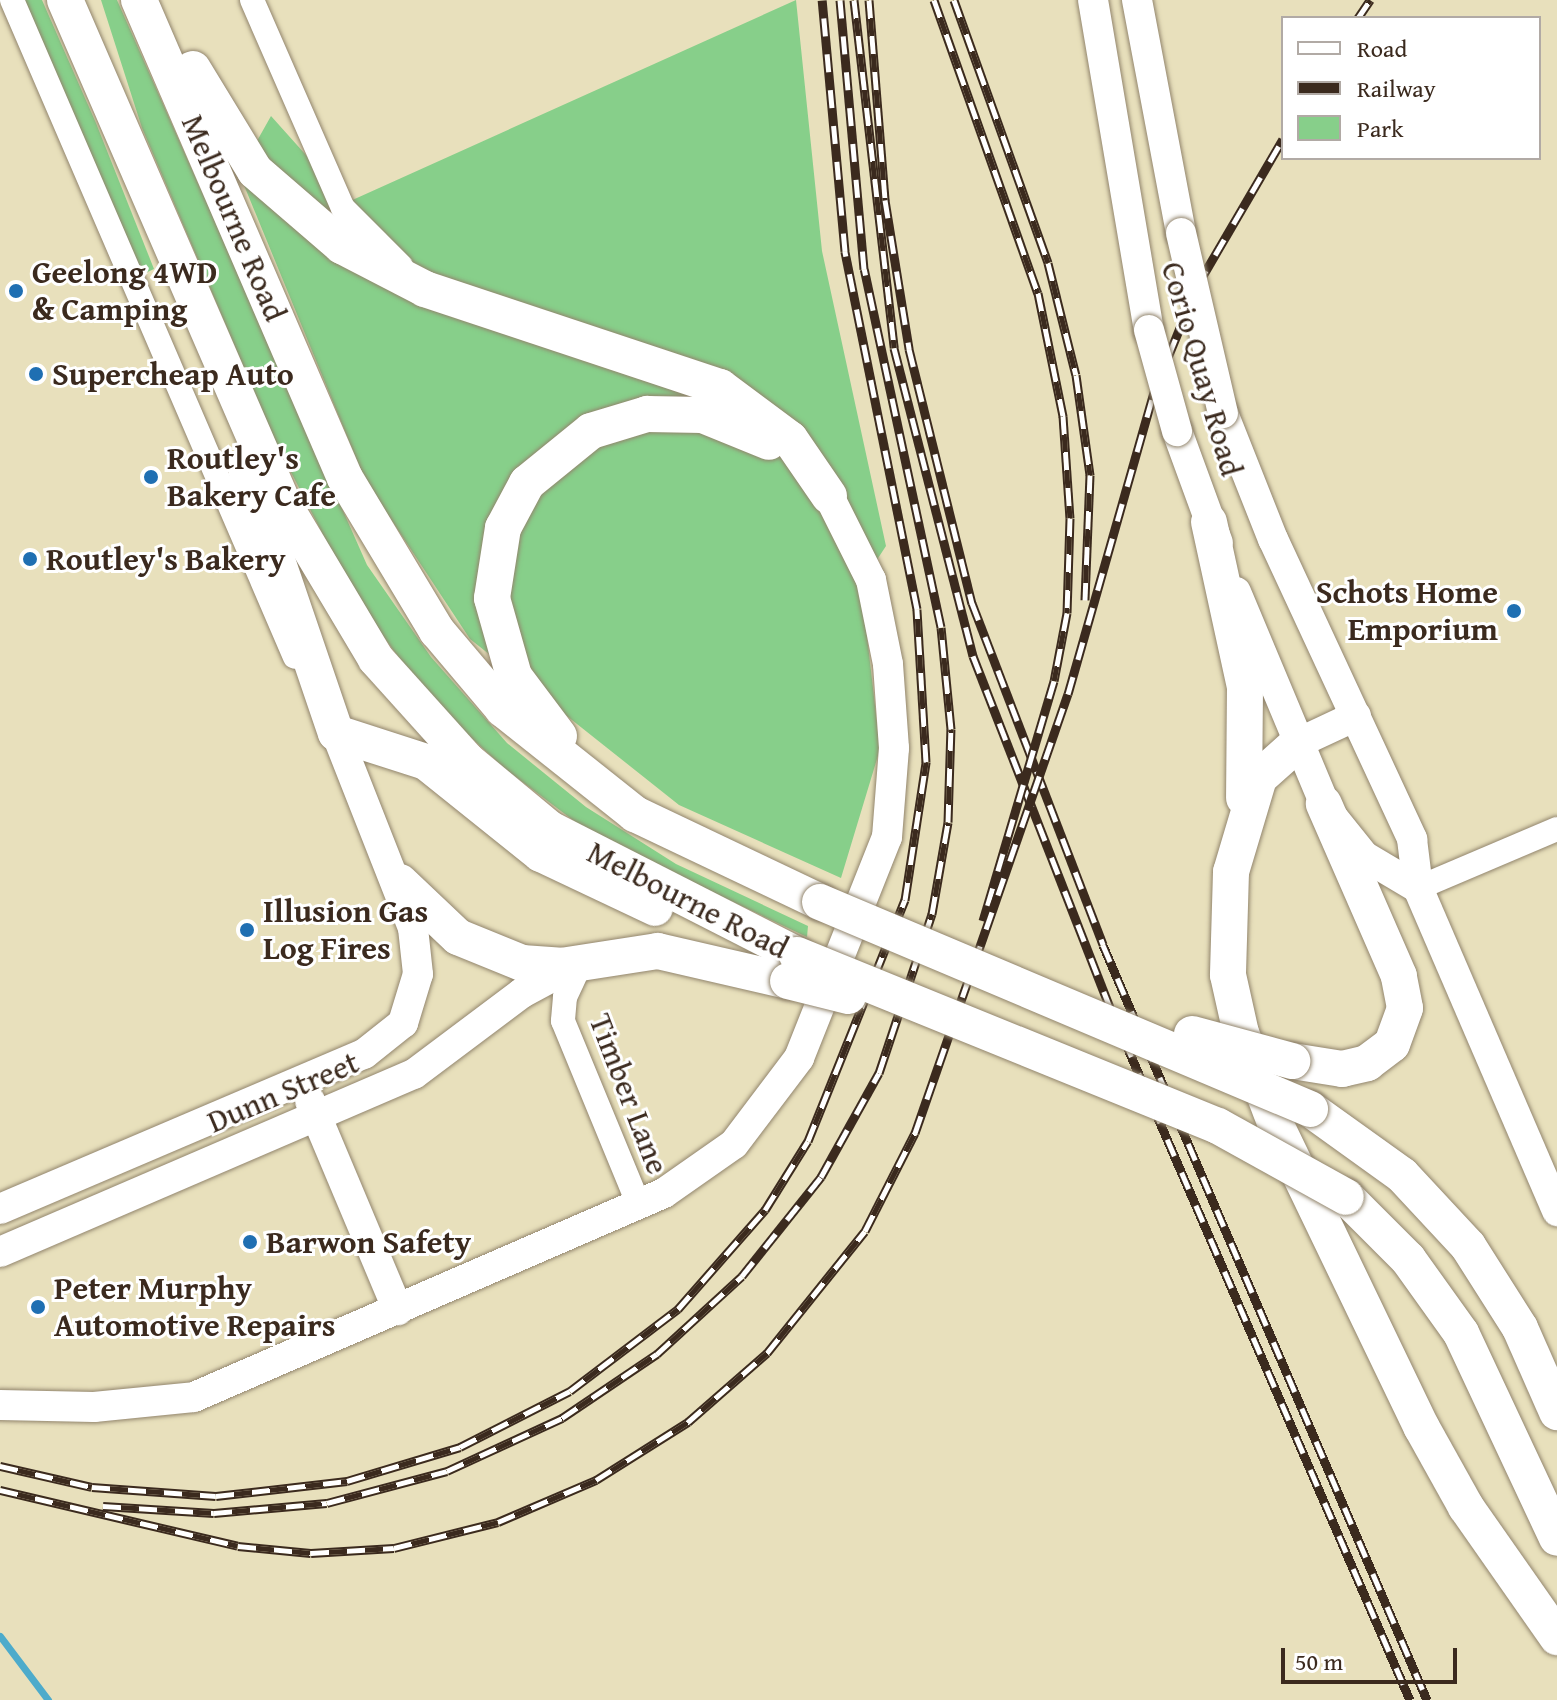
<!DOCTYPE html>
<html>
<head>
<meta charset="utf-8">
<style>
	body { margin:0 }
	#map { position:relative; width:1557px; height:1700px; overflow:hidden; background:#e8e0bc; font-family:"Gentium Book Plus",serif }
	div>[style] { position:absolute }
	.green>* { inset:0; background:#87cf8a }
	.stream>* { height:7px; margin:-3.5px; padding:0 3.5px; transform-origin:3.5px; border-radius:3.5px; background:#4dabcb }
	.roads { filter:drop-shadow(0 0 2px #92856d) drop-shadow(0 0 2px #92856d) }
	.minor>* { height:24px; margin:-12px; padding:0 12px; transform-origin:12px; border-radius:12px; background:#fff }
	.major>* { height:30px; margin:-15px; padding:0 15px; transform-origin:15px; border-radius:15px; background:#fff }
	.highway>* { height:36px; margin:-18px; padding:0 18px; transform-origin:18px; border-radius:18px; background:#fff }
	.rail>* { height:9px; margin-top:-4.5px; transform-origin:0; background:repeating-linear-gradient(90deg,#fff 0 18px,#3b2a1e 0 36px); box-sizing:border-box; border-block:2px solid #3b2a1e }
	.bridges { filter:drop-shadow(0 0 2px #92856d) drop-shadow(0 0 2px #92856d) }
	.major-bridge>* { height:30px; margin:-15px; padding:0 15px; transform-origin:15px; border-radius:15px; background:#fff }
	.highway-bridge>* { height:36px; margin:-18px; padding:0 18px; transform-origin:18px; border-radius:18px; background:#fff }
	.dots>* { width:22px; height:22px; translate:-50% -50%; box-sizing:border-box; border:4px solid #fff; border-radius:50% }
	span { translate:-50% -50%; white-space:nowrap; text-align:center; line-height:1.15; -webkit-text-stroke:6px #fff; paint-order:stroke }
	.street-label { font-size:32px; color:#3b2a1e }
	.poi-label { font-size:32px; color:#3b2a1e; font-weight:700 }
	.left { translate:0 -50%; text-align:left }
	.right { translate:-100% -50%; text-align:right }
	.legend { position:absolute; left:1281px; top:16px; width:260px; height:144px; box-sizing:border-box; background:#fff; border:2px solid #b1aaa5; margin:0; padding:10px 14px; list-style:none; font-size:24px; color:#3b2a1e }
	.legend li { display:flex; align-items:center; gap:16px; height:40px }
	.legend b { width:40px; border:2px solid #b1aaa5 }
	.scale { position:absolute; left:1281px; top:1648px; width:176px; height:36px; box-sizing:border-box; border:4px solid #3b2a1e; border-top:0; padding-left:10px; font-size:24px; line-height:28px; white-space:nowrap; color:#3b2a1e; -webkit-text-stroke:6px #fff; paint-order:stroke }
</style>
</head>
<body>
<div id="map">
	<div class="green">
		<div style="clip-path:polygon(23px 0,42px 0,96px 123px,154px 269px,139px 276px)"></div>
		<div style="clip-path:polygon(101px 0,117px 0,367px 565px,431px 657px,507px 743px,586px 807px,676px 864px,808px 926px,807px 937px,594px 836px,504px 768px,438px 707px,394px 651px,354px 595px,276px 443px,142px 128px)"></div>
		<div style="clip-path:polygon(796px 0,822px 251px,886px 546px,861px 584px,880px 749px,841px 878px,679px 805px,470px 639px,365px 480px,239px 173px,271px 116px,348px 202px)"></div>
	</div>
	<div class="stream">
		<div style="left:0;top:1636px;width:80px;rotate:53.1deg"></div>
	</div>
	<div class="roads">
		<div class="minor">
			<div style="left:12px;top:0;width:715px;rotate:66.7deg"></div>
			<div style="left:252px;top:0;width:227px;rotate:66.4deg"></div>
			<div style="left:343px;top:208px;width:82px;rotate:45deg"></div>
			<div style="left:1418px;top:888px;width:151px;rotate:-23deg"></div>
			<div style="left:581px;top:963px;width:38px;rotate:115deg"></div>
			<div style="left:565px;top:997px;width:24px;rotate:95deg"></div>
			<div style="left:563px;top:1021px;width:197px;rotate:67.6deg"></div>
		</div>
		<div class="major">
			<div style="left:1093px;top:0;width:335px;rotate:80.4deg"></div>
			<div style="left:1137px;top:0;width:237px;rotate:79.3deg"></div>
			<div style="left:1223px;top:413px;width:136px;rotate:68.4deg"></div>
			<div style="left:1273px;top:539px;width:331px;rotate:65.1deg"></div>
			<div style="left:1412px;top:839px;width:49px;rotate:83deg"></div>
			<div style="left:1418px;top:888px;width:352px;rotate:66.7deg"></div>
			<div style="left:1177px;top:431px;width:119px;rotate:69.9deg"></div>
			<div style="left:1236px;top:592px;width:236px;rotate:67.3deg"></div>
			<div style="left:1327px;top:810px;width:59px;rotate:51.2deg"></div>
			<div style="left:1364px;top:856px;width:63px;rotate:30.7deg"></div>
			<div style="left:1298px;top:743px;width:64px;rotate:-25deg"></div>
			<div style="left:310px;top:1101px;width:227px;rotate:67.2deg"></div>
			<div style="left:0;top:1209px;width:396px;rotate:-23.1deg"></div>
			<div style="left:364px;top:1054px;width:50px;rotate:-38.5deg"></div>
			<div style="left:403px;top:1023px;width:51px;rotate:-73deg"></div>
			<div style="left:418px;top:974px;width:46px;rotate:-96.2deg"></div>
			<div style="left:413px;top:928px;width:210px;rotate:-111.5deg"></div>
			<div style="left:0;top:1252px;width:451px;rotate:-23.3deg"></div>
			<div style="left:414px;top:1074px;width:135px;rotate:-36.9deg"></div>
			<div style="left:522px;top:993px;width:59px;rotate:-28.3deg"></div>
			<div style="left:0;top:1405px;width:94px;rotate:1.2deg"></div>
			<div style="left:94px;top:1407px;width:100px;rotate:-5.7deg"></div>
			<div style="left:194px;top:1397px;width:512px;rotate:-23.46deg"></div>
			<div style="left:664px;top:1193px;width:85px;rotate:-35deg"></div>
			<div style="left:734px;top:1144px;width:108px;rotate:-52.9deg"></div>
			<div style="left:799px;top:1058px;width:238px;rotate:-68.3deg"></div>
			<div style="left:887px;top:837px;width:89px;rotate:-85.5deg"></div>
			<div style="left:894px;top:748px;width:84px;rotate:-94.1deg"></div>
			<div style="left:888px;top:664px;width:86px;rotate:-101.4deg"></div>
			<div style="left:871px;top:580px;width:94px;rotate:-116.6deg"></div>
		</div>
		<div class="highway">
			<div style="left:65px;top:0;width:548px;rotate:66.57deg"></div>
			<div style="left:283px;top:503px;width:182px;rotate:59.2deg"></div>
			<div style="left:376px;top:659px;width:137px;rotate:48deg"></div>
			<div style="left:468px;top:761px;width:107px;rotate:39.7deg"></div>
			<div style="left:550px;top:829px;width:277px;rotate:27deg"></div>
			<div style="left:139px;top:0;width:520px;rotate:66.69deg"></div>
			<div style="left:345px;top:478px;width:179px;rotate:59deg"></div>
			<div style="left:437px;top:631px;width:102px;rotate:49.8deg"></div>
			<div style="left:503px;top:709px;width:169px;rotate:38.5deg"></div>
			<div style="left:635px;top:814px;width:205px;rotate:25.4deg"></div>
			<div style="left:193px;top:69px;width:119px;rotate:58.7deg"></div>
			<div style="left:255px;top:171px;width:115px;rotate:40.8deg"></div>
			<div style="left:342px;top:246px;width:93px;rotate:27.4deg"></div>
			<div style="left:425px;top:289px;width:311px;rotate:18.4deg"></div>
			<div style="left:720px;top:387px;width:87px;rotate:36.6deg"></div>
			<div style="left:790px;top:439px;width:69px;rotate:55.6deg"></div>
			<div style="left:246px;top:469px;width:279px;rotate:71.2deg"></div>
			<div style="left:336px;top:733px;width:95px;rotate:17.9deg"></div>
			<div style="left:426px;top:762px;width:147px;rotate:38.7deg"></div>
			<div style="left:541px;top:854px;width:126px;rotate:25.3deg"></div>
			<div style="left:1209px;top:522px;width:169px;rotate:77.7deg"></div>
			<div style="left:1245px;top:687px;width:111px;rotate:90.5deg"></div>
			<div style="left:559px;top:736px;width:75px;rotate:-126.9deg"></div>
			<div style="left:514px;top:676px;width:81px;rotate:-105.8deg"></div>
			<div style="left:492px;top:598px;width:71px;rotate:-81.1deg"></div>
			<div style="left:503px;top:528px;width:51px;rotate:-61.9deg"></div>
			<div style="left:527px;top:483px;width:82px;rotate:-39.1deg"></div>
			<div style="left:591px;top:431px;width:59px;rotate:-16.9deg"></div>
			<div style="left:647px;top:414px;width:56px;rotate:1deg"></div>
			<div style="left:703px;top:415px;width:71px;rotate:22.2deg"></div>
			<div style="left:1298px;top:743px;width:52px;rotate:138.1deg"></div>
			<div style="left:1259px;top:778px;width:98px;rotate:106.6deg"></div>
			<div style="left:1231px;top:872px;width:103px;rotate:91.7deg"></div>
			<div style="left:1228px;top:975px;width:59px;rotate:77.4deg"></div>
			<div style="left:1241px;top:1033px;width:98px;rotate:69.2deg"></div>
			<div style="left:1276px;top:1125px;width:336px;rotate:64.3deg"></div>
			<div style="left:1422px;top:1428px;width:90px;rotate:60.9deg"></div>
			<div style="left:1466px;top:1507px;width:159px;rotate:55deg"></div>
			<div style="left:400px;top:882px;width:80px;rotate:43.5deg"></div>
			<div style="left:458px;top:937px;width:69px;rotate:22.1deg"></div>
			<div style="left:522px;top:963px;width:39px;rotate:4deg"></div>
			<div style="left:561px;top:966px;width:98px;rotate:-8.8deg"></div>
			<div style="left:658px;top:951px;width:133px;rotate:13deg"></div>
			<div style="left:1292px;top:1061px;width:51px;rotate:9.1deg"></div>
			<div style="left:1342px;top:1069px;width:26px;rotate:-13deg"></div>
			<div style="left:1367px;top:1063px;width:31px;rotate:-37deg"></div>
			<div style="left:1392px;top:1044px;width:38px;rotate:-70deg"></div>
			<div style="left:1405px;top:1008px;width:33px;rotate:-101deg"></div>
			<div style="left:1399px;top:976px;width:188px;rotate:-113.6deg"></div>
			<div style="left:1310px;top:1109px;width:113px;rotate:35.7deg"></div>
			<div style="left:1402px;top:1175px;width:97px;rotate:47.1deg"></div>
			<div style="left:1468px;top:1246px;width:97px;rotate:57.6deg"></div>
			<div style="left:1520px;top:1328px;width:92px;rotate:66.2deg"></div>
			<div style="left:1346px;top:1197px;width:88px;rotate:45deg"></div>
			<div style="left:1408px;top:1259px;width:91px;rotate:54.4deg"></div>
			<div style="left:1461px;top:1333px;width:226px;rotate:64.9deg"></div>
		</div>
	</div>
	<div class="rail">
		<div style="left:854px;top:0;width:350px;rotate:83.4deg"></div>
		<div style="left:894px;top:348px;width:318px;rotate:75.6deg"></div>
		<div style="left:973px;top:656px;width:377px;rotate:68.7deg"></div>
		<div style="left:1110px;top:1007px;width:755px;rotate:66.59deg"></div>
		<div style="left:869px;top:0;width:201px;rotate:85.4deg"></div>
		<div style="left:885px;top:200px;width:151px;rotate:80.8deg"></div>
		<div style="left:909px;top:349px;width:262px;rotate:76.1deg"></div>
		<div style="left:972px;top:603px;width:366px;rotate:69deg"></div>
		<div style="left:1103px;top:945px;width:822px;rotate:66.77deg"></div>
		<div style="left:934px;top:0;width:311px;rotate:70.5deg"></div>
		<div style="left:1038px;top:293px;width:126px;rotate:78.5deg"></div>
		<div style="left:1063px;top:416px;width:102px;rotate:86.1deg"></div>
		<div style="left:1070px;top:518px;width:95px;rotate:91.8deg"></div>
		<div style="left:1067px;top:613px;width:69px;rotate:100.8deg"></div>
		<div style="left:1054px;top:681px;width:250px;rotate:106.5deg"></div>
		<div style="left:954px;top:0;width:279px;rotate:70.3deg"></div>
		<div style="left:1048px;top:263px;width:115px;rotate:76deg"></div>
		<div style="left:1076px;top:375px;width:101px;rotate:82deg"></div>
		<div style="left:1090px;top:475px;width:125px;rotate:92.3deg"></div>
		<div style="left:1358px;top:18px;width:22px;rotate:-56deg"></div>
		<div style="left:0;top:1466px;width:94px;rotate:12.9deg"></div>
		<div style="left:92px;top:1487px;width:124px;rotate:4.2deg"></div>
		<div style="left:216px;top:1496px;width:132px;rotate:-6.5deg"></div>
		<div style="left:347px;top:1481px;width:118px;rotate:-16.7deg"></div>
		<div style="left:460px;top:1447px;width:123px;rotate:-27deg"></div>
		<div style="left:570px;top:1391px;width:136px;rotate:-37.2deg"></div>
		<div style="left:678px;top:1309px;width:132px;rotate:-48.7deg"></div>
		<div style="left:765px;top:1210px;width:81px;rotate:-58.1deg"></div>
		<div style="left:808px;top:1141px;width:260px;rotate:-68.1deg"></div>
		<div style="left:905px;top:900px;width:140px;rotate:-81.3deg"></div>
		<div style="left:926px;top:762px;width:153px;rotate:-93.4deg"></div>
		<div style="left:917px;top:609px;width:365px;rotate:-101.4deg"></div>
		<div style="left:845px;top:251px;width:252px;rotate:-95.2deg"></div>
		<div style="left:0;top:1490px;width:244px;rotate:13.2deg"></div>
		<div style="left:238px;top:1546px;width:73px;rotate:5.5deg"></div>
		<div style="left:311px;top:1553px;width:83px;rotate:-3.4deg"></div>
		<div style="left:394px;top:1548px;width:107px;rotate:-14deg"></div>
		<div style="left:498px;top:1522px;width:107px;rotate:-23.2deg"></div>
		<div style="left:596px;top:1480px;width:109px;rotate:-32.2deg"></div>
		<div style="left:688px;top:1422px;width:105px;rotate:-41.1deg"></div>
		<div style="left:767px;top:1353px;width:156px;rotate:-51.2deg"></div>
		<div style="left:865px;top:1231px;width:110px;rotate:-63deg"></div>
		<div style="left:915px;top:1133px;width:465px;rotate:-70.8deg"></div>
		<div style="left:1068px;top:694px;width:317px;rotate:-74.1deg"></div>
		<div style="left:1155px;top:389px;width:111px;rotate:-67.8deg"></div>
		<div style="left:1197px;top:286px;width:170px;rotate:-59.7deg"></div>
		<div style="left:103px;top:1506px;width:111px;rotate:3.6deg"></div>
		<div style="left:214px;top:1513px;width:113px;rotate:-5.1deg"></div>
		<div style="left:327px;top:1503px;width:124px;rotate:-14.9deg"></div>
		<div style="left:447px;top:1471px;width:127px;rotate:-24.7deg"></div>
		<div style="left:562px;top:1418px;width:115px;rotate:-34deg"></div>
		<div style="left:657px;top:1354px;width:115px;rotate:-42.5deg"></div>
		<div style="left:742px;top:1276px;width:127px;rotate:-51.4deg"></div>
		<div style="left:821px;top:1177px;width:119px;rotate:-60.9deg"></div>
		<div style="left:879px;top:1073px;width:168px;rotate:-71.6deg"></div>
		<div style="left:932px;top:914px;width:93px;rotate:-80.1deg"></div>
		<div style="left:948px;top:822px;width:93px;rotate:-88.2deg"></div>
		<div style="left:951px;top:729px;width:102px;rotate:-95.6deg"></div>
		<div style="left:941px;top:627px;width:366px;rotate:-102.1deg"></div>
		<div style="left:864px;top:269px;width:270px;rotate:-95.1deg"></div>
	</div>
	<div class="bridges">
		<div class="major-bridge">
			<div style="left:1181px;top:233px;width:185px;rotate:76.9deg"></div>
			<div style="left:1149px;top:330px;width:105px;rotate:74.5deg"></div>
		</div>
		<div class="highway-bridge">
			<div style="left:820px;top:902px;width:532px;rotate:22.9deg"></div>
			<div style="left:797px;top:955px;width:454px;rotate:22.1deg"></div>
			<div style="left:1218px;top:1126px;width:146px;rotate:29deg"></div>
			<div style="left:788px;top:981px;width:62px;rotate:14deg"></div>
			<div style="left:1192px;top:1034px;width:104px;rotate:15.1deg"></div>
		</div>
	</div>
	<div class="dots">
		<div style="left:16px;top:291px;background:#1f6fb2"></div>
		<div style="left:36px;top:374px;background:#1f6fb2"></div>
		<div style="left:151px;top:477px;background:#1f6fb2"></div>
		<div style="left:30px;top:559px;background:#1f6fb2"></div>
		<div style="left:1514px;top:611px;background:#1f6fb2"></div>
		<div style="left:247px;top:930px;background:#1f6fb2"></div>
		<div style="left:250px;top:1242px;background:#1f6fb2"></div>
		<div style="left:38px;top:1307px;background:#1f6fb2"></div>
	</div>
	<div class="street-label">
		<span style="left:234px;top:218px;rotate:67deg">Melbourne Road</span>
		<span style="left:1202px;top:369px;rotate:74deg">Corio Quay Road</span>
		<span style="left:688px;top:900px;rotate:27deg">Melbourne Road</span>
		<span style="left:283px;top:1092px;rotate:-23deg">Dunn Street</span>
		<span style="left:629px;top:1094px;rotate:69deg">Timber Lane</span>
	</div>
	<div class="poi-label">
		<span class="left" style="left:32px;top:291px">Geelong 4WD<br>&amp; Camping</span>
		<span class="left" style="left:52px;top:374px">Supercheap Auto</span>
		<span class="left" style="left:167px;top:477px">Routley's<br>Bakery Cafe</span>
		<span class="left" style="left:46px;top:559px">Routley's Bakery</span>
		<span class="right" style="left:1498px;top:611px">Schots Home<br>Emporium</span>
		<span class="left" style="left:263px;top:930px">Illusion Gas<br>Log Fires</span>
		<span class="left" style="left:266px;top:1242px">Barwon Safety</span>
		<span class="left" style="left:54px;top:1307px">Peter Murphy<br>Automotive Repairs</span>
	</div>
	<ul class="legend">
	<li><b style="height:10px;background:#fff"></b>Road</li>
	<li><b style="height:10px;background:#3b2a1e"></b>Railway</li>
	<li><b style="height:22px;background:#87cf8a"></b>Park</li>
	</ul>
	<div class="scale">50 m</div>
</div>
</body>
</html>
